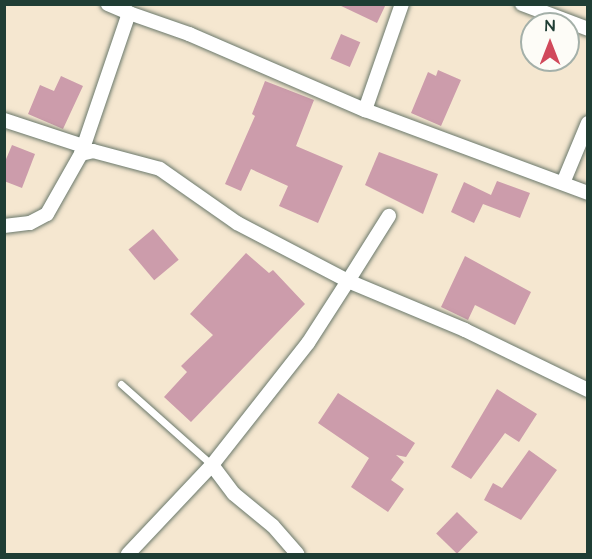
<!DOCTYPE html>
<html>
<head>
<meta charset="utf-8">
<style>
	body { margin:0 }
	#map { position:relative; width:592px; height:559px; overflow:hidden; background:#f5e7d0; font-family:"Architects Daughter",sans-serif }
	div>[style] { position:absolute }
	.building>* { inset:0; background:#cc9cab; transform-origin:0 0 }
	.roads { filter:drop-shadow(0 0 2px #6a786b) drop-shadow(0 0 2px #6a786b) }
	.service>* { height:7px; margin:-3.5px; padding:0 3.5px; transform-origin:3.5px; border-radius:3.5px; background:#fff }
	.minor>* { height:14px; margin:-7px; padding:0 7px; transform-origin:7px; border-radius:7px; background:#fff }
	span { translate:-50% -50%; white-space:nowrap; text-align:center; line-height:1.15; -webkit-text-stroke:4.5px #fdfcf7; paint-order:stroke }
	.frame { position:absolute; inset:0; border:6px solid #1f3d34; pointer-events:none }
	.north { position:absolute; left:520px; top:12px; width:60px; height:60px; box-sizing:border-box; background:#fdfcf7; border:2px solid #a4b0a9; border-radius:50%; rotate:0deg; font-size:16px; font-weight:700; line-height:24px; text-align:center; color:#1f3d34 }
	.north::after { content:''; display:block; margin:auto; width:21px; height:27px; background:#d1495b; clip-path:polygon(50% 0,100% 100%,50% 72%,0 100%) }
</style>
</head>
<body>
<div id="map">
	<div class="building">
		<div style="clip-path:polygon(337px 4px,386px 4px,377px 23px)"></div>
		<div style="left:341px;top:34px;width:21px;height:27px;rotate:23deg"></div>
		<div style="clip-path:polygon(438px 70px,461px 80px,441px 126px,411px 113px,428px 72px,436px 76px)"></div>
		<div style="clip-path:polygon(61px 76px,83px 86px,63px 129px,28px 114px,40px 85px,54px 91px)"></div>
		<div style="clip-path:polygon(265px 81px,314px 100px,296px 146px,343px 166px,318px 223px,279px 206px,288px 186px,251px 169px,241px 191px,225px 184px,255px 116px,252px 114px)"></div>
		<div style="clip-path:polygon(12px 145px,35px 154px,22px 188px,4px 181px,4px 164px)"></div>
		<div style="clip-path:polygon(379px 152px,438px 174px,423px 214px,365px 185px)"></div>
		<div style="clip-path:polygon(497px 181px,530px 193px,520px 218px,483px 204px,474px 223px,451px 212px,464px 182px,491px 195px)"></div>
		<div style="left:153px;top:229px;width:40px;height:32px;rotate:50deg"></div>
		<div style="clip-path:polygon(246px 253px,269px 273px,273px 270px,305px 304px,191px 422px,164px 397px,187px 372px,181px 366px,213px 335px,190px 314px)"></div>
		<div style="clip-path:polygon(465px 256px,531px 292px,515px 325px,475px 305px,468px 320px,441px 307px)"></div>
		<div style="clip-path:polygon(497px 389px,537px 414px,519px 442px,505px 433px,471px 479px,451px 467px)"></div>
		<div style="clip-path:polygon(338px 393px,415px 443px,406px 457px,396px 455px,404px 462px,391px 480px,404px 489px,388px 512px,351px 487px,369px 458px,318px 423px)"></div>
		<div style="clip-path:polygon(529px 450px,557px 470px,521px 520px,484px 500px,493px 483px,502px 488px)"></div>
		<div style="left:457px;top:512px;width:29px;height:30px;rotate:44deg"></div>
	</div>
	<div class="roads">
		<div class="service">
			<div style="left:121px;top:384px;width:122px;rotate:41.7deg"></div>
		</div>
		<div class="minor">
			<div style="left:522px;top:4px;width:71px;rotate:20.7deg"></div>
			<div style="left:129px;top:13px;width:64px;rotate:19.3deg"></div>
			<div style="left:189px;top:34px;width:192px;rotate:23.4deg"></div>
			<div style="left:365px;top:110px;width:238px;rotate:20.4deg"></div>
			<div style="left:365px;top:110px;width:112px;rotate:-70.8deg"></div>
			<div style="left:4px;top:120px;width:83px;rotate:18.2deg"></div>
			<div style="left:81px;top:154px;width:149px;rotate:-71.2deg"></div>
			<div style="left:129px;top:13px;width:23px;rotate:-157deg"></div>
			<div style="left:563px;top:183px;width:65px;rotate:-67.4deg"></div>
			<div style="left:4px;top:226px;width:26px;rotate:-7deg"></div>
			<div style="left:30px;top:223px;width:19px;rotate:-28deg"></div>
			<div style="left:47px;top:214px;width:69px;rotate:-60.5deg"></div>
			<div style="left:81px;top:154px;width:12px;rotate:-14deg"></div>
			<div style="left:93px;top:151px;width:69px;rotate:15deg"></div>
			<div style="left:160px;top:169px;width:94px;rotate:35deg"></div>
			<div style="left:237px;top:223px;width:125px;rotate:27.6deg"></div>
			<div style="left:348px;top:281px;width:77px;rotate:-57.8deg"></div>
			<div style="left:212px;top:465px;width:36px;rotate:53deg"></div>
			<div style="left:234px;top:494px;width:50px;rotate:39.4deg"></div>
			<div style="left:273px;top:526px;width:37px;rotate:49deg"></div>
			<div style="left:128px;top:554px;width:122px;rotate:-46.7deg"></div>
			<div style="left:212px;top:465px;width:155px;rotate:-51.8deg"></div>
			<div style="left:308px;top:343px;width:74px;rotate:-57.2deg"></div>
			<div style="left:348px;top:281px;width:127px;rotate:22.7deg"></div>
			<div style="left:465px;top:330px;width:137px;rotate:26deg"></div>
		</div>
	</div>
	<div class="frame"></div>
	<div class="north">N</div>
</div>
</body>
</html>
